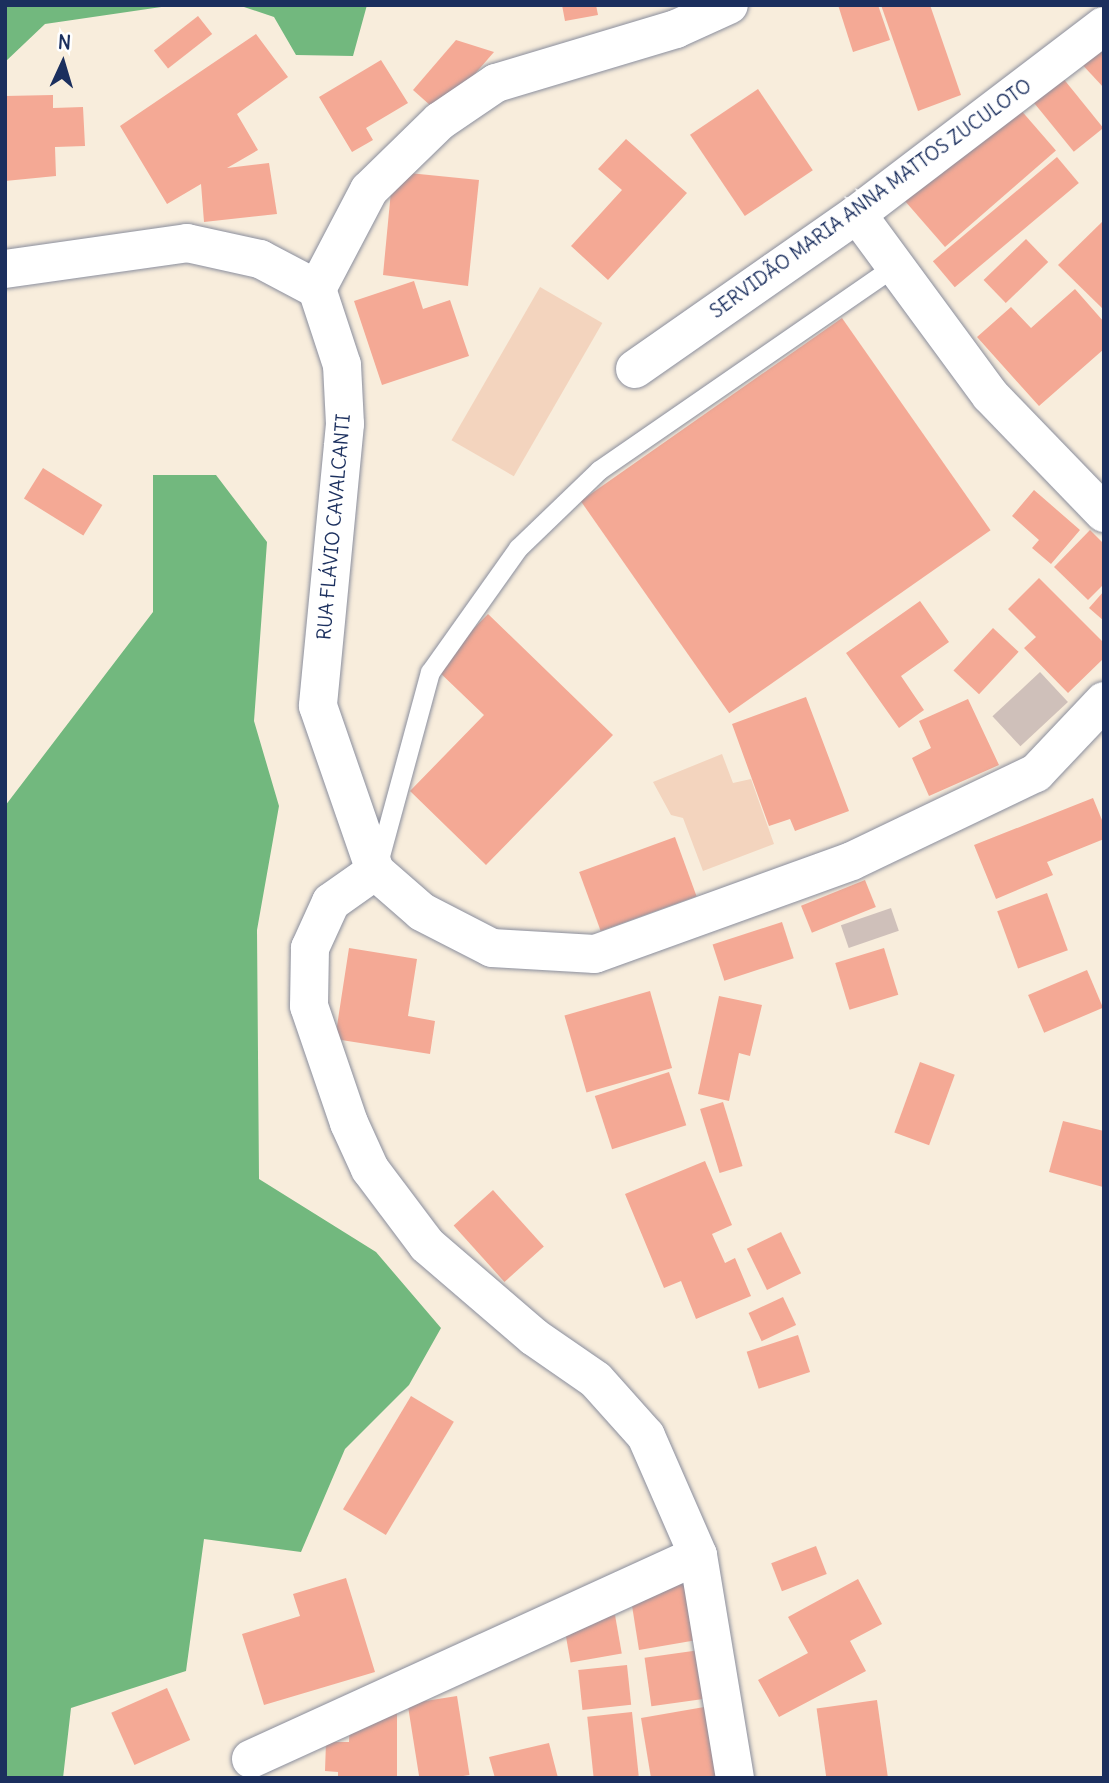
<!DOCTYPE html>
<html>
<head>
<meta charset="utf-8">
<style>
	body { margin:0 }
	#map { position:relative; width:1109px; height:1783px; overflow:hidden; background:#f8eddc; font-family:Delius,sans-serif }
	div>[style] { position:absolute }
	.built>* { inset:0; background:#f3d4be; transform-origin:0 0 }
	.industrial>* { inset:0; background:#cfc0ba; transform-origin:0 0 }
	.forest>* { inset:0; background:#72b87e }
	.building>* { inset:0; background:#f4a995; transform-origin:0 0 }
	.roads { filter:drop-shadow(0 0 2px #8a8e9d) drop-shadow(0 0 2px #8a8e9d) }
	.lane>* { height:19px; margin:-9.5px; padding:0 9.5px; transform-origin:9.5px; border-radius:9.5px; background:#fff }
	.street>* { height:38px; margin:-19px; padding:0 19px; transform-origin:19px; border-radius:19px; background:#fff }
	span { translate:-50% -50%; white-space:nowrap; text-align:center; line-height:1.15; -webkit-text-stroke:7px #fff; paint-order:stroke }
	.street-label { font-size:19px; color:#1b2f5e }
	.frame { position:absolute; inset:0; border:7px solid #1b2f5e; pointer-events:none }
	.north { position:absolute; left:28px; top:28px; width:70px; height:70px; -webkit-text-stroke:5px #fff; paint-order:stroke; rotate:4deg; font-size:19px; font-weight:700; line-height:28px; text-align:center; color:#1b2f5e }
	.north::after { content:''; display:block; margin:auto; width:24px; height:32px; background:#1b2f5e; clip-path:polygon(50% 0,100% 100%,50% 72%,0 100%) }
</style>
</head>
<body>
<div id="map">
	<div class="built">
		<div style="left:540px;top:287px;width:72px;height:177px;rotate:30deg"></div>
		<div style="clip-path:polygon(722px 754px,733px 783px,751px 779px,774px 844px,703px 871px,683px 818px,671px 815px,653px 782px)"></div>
	</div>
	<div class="industrial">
		<div style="left:1040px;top:672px;width:41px;height:65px;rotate:47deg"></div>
		<div style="left:891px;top:908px;width:24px;height:53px;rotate:71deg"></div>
	</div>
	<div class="forest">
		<div style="clip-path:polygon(5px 5px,175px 5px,45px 24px,5px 62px)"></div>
		<div style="clip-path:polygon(238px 5px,367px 5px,353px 56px,296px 55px,274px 17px)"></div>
		<div style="clip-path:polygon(153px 475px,216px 475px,267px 542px,254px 721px,279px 806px,257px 930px,259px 1179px,376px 1252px,441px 1328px,409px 1385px,345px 1449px,301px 1552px,204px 1539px,186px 1671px,71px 1708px,63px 1778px,5px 1778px,5px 806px,153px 612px)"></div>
	</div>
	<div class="building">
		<div style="clip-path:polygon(562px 5px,596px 5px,598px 15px,565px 21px)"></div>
		<div style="clip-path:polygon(838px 5px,878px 5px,890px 40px,853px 52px)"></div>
		<div style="clip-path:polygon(881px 5px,930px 5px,961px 95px,918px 111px)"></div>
		<div style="left:198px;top:16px;width:23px;height:56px;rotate:52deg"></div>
		<div style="clip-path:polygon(256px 34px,288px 77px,237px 114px,258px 150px,227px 168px,269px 163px,277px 214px,204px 222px,201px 184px,167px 204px,120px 126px)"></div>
		<div style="clip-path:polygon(1104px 36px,1104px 88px,1078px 60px)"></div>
		<div style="clip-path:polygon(456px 40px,494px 52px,440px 114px,413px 90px)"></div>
		<div style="clip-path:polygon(381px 60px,408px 103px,366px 128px,373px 140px,352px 152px,319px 97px)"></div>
		<div style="left:1058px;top:72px;width:72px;height:38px;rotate:51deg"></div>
		<div style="left:758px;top:89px;width:98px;height:82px;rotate:56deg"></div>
		<div style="clip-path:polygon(53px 95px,53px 108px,83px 107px,85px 146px,55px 147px,56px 176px,5px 181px,5px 96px)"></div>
		<div style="left:1012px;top:100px;width:67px;height:147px;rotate:49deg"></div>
		<div style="clip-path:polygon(626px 139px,687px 193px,608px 280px,571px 246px,622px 190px,598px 169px)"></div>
		<div style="left:1057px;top:157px;width:34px;height:162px;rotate:50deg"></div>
		<div style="clip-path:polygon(409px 173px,479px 180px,468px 286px,383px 275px,391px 191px)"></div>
		<div style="clip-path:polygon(1104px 220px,1104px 310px,1058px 265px)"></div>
		<div style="left:1026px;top:239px;width:32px;height:59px;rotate:46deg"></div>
		<div style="clip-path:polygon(414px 281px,423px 309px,450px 300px,469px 356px,382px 385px,354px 301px)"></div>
		<div style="clip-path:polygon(1075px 289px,1104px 322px,1104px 349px,1039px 406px,977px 337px,1011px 307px,1031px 328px)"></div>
		<div style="left:842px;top:318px;width:259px;height:319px;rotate:55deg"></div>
		<div style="left:43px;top:468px;width:70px;height:36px;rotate:32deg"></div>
		<div style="clip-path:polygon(1034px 490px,1080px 530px,1051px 564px,1032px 548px,1039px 540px,1012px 516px)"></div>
		<div style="clip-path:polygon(1090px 530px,1104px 544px,1104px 584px,1088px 600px,1054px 567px)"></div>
		<div style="clip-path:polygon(1039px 578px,1104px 643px,1104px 658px,1068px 693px,1024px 648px,1036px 637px,1008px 609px)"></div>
		<div style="clip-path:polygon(1104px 591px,1104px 621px,1089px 608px)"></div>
		<div style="clip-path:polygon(920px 601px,949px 642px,901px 676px,924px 710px,899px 728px,846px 653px)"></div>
		<div style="clip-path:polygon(488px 614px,613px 735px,486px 865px,410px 791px,484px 715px,435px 668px)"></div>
		<div style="left:993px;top:628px;width:35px;height:58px;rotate:43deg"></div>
		<div style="clip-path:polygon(806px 697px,849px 811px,795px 831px,790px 819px,769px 826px,732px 724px)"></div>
		<div style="clip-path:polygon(968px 699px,999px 765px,929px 796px,912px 758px,931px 748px,919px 721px)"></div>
		<div style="clip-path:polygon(1093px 798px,1104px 825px,1104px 839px,1047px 862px,1053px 875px,996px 899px,974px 845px)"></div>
		<div style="left:675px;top:837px;width:63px;height:102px;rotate:70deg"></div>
		<div style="left:865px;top:880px;width:29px;height:69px;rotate:68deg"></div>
		<div style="left:1047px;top:893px;width:61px;height:53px;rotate:70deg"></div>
		<div style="left:782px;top:922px;width:38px;height:73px;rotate:72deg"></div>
		<div style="clip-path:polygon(349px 948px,417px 959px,408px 1016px,435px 1021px,430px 1054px,335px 1039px)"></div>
		<div style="left:884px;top:948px;width:49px;height:51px;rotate:73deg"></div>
		<div style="left:1087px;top:970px;width:41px;height:64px;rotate:67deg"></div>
		<div style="left:650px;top:991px;width:80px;height:89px;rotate:74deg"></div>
		<div style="clip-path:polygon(719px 996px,762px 1005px,750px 1056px,739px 1053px,729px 1101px,698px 1094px)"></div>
		<div style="left:920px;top:1062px;width:37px;height:75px;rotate:20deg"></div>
		<div style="left:669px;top:1072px;width:56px;height:78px;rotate:72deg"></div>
		<div style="left:723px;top:1102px;width:67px;height:24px;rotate:73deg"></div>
		<div style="clip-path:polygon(1063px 1121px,1104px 1131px,1103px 1187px,1049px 1172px)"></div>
		<div style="clip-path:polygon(705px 1161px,732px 1225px,712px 1234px,725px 1263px,735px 1258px,751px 1296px,696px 1319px,681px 1281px,664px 1288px,625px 1194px)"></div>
		<div style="left:493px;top:1190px;width:76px;height:53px;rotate:48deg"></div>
		<div style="left:781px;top:1232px;width:46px;height:38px;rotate:64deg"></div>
		<div style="left:783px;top:1297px;width:31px;height:38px;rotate:65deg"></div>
		<div style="left:798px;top:1335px;width:39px;height:54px;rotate:72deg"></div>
		<div style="left:411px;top:1396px;width:50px;height:132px;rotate:31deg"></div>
		<div style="left:816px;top:1546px;width:30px;height:48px;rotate:69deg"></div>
		<div style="clip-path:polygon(687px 1570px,697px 1640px,639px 1650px,630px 1593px)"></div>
		<div style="clip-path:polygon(346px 1578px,375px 1672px,264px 1705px,242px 1634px,300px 1616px,293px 1594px)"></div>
		<div style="clip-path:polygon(858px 1579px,882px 1624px,850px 1641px,866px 1671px,779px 1717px,758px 1680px,808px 1653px,788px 1617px)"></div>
		<div style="left:615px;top:1615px;width:39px;height:52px;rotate:80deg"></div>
		<div style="left:700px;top:1650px;width:49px;height:56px;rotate:82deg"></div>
		<div style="left:627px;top:1665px;width:40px;height:49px;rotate:84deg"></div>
		<div style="left:167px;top:1688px;width:57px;height:61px;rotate:66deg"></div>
		<div style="left:457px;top:1696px;width:80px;height:50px;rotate:81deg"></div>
		<div style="left:877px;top:1700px;width:79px;height:61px;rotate:82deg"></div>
		<div style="clip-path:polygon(397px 1701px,397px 1778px,338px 1778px,338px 1772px,325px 1771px,326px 1742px,349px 1742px,350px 1720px)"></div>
		<div style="clip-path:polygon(710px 1706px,722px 1778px,651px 1778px,641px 1718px)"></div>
		<div style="left:632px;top:1712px;width:64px;height:45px;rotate:84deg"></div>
		<div style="clip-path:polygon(549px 1743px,558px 1778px,495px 1778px,489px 1757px)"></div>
	</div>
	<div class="roads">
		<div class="lane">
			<div style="left:378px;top:863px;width:198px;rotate:-74.8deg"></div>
			<div style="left:430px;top:672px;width:152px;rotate:-54.6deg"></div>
			<div style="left:518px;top:548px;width:112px;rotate:-43.9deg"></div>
			<div style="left:599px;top:470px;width:359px;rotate:-34.6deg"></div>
		</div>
		<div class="street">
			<div style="left:857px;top:214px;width:225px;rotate:53.7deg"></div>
			<div style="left:990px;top:395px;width:164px;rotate:46deg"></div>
			<div style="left:5px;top:269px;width:184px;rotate:-8.1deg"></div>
			<div style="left:187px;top:243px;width:75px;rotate:12.4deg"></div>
			<div style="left:260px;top:259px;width:64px;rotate:27.8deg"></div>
			<div style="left:317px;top:289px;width:80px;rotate:71.8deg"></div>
			<div style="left:342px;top:365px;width:59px;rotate:87.1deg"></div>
			<div style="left:345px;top:424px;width:283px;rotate:95.5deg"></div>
			<div style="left:318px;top:706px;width:175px;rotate:70.9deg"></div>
			<div style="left:375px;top:871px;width:62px;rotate:41.1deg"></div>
			<div style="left:422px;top:912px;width:79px;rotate:27.2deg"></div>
			<div style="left:492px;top:948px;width:103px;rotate:3.3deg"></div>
			<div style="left:595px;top:954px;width:273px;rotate:-19.9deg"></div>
			<div style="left:852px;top:861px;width:204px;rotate:-25.6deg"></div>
			<div style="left:1036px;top:773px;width:99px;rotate:-46.6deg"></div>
			<div style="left:317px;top:289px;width:112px;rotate:-62.3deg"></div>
			<div style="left:369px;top:190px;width:99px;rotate:-44.2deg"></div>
			<div style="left:440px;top:121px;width:68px;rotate:-34.2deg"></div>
			<div style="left:496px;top:83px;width:188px;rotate:-16.7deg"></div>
			<div style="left:676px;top:29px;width:58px;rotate:-24.4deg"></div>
			<div style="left:635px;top:369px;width:271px;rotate:-34.9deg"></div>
			<div style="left:857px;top:214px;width:310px;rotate:-37.3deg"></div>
			<div style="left:375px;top:871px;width:54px;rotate:144.8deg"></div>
			<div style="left:331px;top:902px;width:51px;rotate:114.5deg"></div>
			<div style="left:310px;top:948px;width:58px;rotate:91deg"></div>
			<div style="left:309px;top:1006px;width:124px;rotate:71.1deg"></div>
			<div style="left:349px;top:1123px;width:51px;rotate:65.5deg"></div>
			<div style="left:370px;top:1169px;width:95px;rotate:53.1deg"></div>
			<div style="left:427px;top:1245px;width:141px;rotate:40.7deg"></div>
			<div style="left:534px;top:1337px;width:75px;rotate:34.7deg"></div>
			<div style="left:596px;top:1380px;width:75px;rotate:48.2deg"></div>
			<div style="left:646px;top:1436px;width:130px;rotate:66.4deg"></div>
			<div style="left:698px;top:1555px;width:226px;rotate:80.6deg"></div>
			<div style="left:251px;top:1759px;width:491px;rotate:-24.5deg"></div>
		</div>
	</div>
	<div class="street-label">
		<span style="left:871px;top:199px;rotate:-36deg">SERVIDÃO MARIA ANNA MATTOS ZUCULOTO</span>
		<span style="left:334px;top:527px;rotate:-85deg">RUA FLÁVIO CAVALCANTI</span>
	</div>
	<div class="frame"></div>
	<div class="north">N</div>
</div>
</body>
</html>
